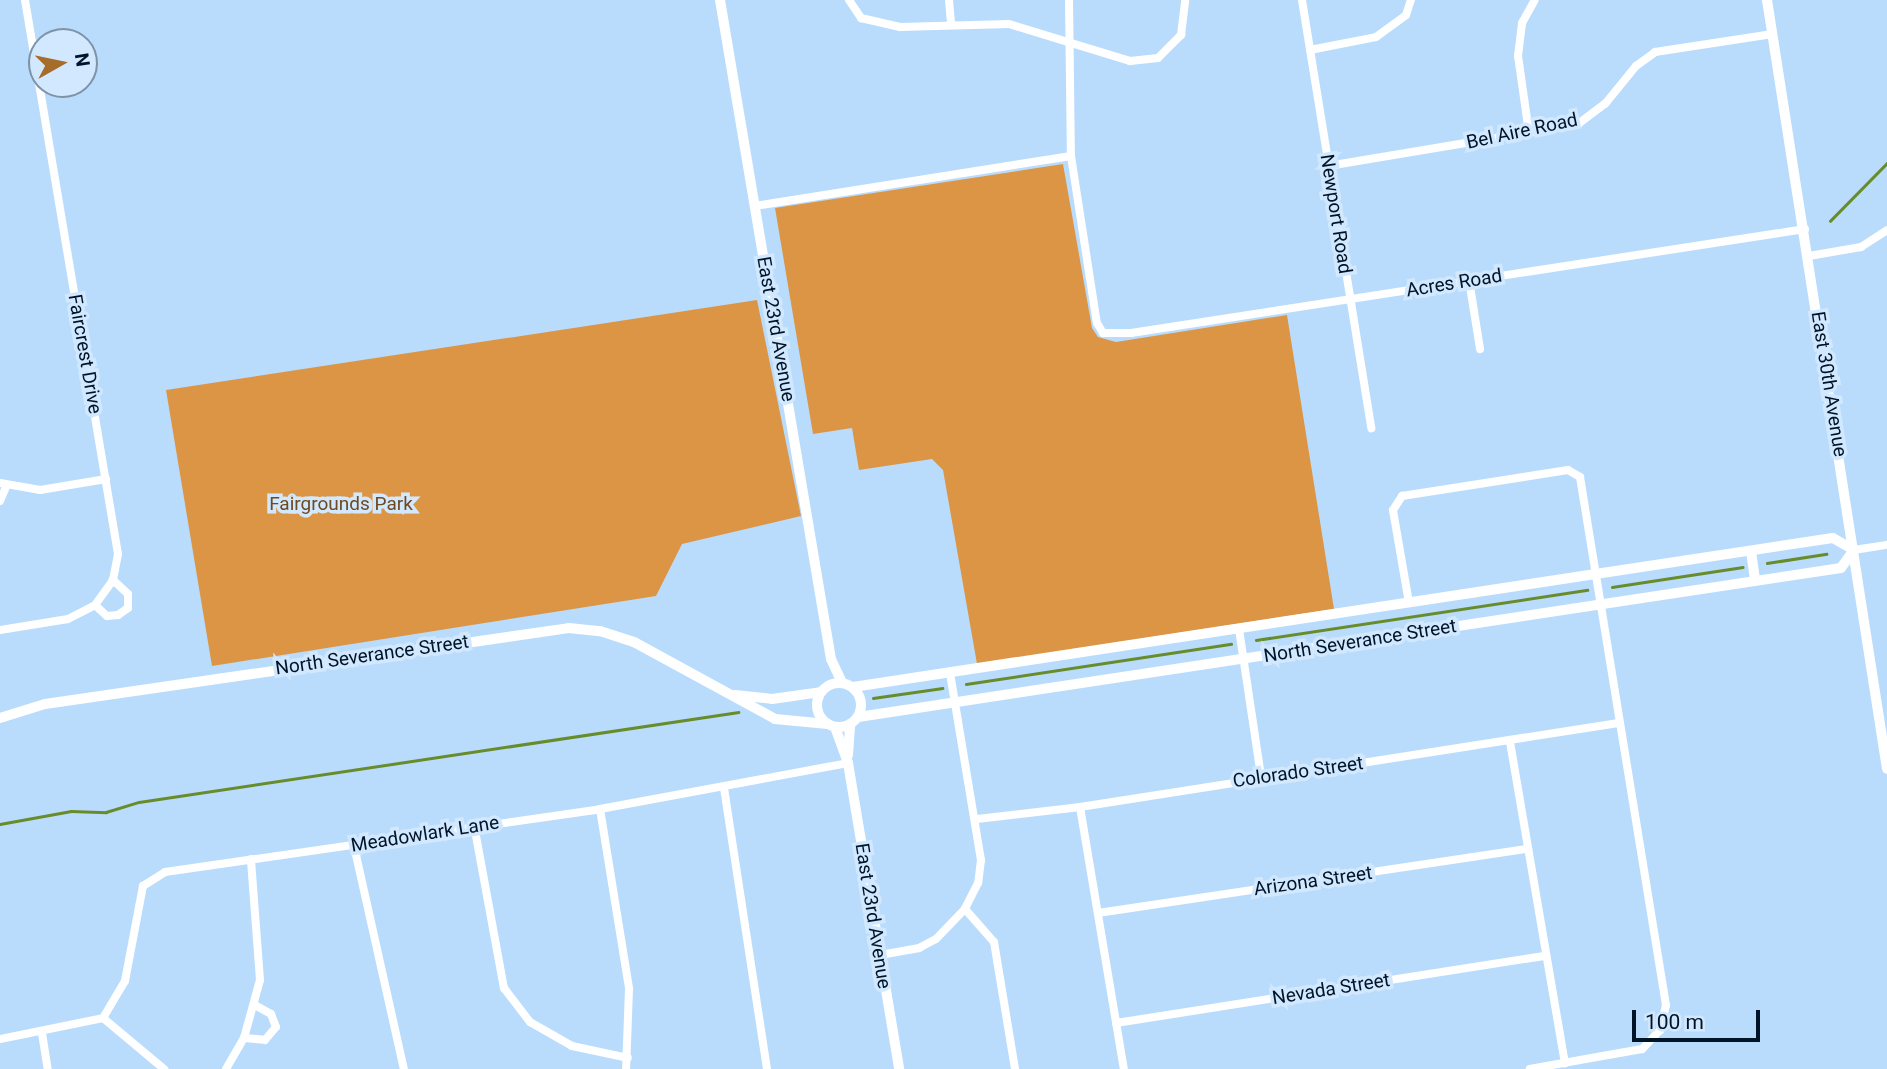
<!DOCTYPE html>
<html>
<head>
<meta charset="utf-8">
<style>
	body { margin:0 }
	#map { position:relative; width:1887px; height:1069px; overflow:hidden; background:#b9dcfd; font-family:Roboto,sans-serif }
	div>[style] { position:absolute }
	.green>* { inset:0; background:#dc9544 }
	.stream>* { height:2.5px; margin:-1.25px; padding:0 1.25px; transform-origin:1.25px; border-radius:1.25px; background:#698c2b }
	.minor>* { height:8px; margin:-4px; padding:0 4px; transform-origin:4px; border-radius:4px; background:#fff }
	.tertiary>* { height:10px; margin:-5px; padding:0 5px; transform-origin:5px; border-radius:5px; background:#fff }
	.tertiary>.ring { margin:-5px; padding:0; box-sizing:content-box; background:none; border:10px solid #fff; border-radius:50% }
	.secondary>* { height:10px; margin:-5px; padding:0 5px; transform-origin:5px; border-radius:5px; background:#fff }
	span { translate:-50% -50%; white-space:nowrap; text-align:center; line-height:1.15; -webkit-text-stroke:7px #d1e8fe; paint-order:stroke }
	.street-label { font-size:19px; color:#001428 }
	.park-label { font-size:19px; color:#6f491f }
	.north { position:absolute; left:28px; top:28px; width:70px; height:70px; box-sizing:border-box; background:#d1e8fe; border:2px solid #7d93a8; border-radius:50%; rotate:81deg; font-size:19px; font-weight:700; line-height:28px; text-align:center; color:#001428 }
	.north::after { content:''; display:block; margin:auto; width:24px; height:32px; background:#a56c2a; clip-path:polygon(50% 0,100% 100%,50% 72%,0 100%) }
	.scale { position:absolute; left:1632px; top:1010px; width:128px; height:32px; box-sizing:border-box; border:4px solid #001428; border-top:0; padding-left:9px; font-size:21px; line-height:24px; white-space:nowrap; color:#001428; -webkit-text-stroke:5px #d1e8fe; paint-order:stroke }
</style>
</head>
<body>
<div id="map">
	<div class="green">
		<div style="clip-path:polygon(1063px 164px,1092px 328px,1098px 337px,1116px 342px,1287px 315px,1334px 609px,977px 664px,943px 470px,932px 459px,859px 470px,852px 428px,813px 434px,775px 208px)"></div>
		<div style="clip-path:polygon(757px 300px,801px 516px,682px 544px,656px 596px,212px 666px,166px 390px)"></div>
	</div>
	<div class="stream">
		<div style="left:1830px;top:221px;width:81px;rotate:-45.5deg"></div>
		<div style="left:1767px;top:563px;width:60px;rotate:-8.7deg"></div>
		<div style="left:1612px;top:587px;width:132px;rotate:-8.7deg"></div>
		<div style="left:1256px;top:640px;width:335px;rotate:-8.6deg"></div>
		<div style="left:966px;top:684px;width:268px;rotate:-8.6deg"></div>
		<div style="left:873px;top:698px;width:70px;rotate:-8.2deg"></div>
		<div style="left:0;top:824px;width:72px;rotate:-10.4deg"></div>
		<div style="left:71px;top:811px;width:35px;rotate:2deg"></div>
		<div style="left:106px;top:812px;width:34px;rotate:-17deg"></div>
		<div style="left:139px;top:802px;width:606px;rotate:-8.54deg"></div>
	</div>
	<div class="minor">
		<div style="left:849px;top:0;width:22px;rotate:56deg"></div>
		<div style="left:861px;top:18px;width:40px;rotate:13deg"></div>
		<div style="left:900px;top:27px;width:109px;rotate:-1.6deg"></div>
		<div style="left:1009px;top:24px;width:127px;rotate:17deg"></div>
		<div style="left:1130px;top:61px;width:28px;rotate:-6deg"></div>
		<div style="left:1158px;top:58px;width:33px;rotate:-45deg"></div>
		<div style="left:1181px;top:35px;width:35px;rotate:-83deg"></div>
		<div style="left:949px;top:0;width:25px;rotate:85deg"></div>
		<div style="left:1069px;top:0;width:156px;rotate:89.3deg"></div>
		<div style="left:1071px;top:156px;width:169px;rotate:81.2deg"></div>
		<div style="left:1097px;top:323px;width:12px;rotate:59deg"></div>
		<div style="left:1103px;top:333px;width:28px"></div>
		<div style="left:1131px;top:333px;width:682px;rotate:-8.77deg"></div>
		<div style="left:1302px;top:0;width:434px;rotate:80.8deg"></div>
		<div style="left:1310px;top:50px;width:67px;rotate:-11.1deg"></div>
		<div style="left:1376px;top:37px;width:37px;rotate:-36deg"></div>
		<div style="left:1406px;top:15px;width:16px;rotate:-72deg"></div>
		<div style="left:1529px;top:133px;width:78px;rotate:-98.1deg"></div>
		<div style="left:1518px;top:56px;width:33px;rotate:-83deg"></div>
		<div style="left:1522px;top:23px;width:26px;rotate:-61deg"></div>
		<div style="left:1328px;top:166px;width:254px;rotate:-9.5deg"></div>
		<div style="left:1578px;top:124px;width:34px;rotate:-37deg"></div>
		<div style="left:1605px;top:104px;width:49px;rotate:-50.8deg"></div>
		<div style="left:1636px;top:66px;width:24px;rotate:-36deg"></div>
		<div style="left:1655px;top:52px;width:119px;rotate:-8.7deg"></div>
		<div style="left:755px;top:206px;width:320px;rotate:-9deg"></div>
		<div style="left:1809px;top:256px;width:53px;rotate:-9.8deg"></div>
		<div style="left:1861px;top:247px;width:31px;rotate:-33deg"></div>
		<div style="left:1469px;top:280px;width:70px;rotate:80.9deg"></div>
		<div style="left:0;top:483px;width:41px;rotate:9.9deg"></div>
		<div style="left:40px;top:490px;width:67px;rotate:-9.5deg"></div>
		<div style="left:0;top:501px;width:15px;rotate:-67deg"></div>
		<div style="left:1854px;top:550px;width:33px;rotate:-9deg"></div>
		<div style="left:1409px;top:603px;width:94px;rotate:-99.8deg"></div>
		<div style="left:1393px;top:510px;width:17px;rotate:-57deg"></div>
		<div style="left:1402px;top:496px;width:168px;rotate:-8.9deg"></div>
		<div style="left:1568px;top:470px;width:14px;rotate:30deg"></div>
		<div style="left:1580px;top:477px;width:535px;rotate:80.75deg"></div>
		<div style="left:1666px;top:1005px;width:26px;rotate:103deg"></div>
		<div style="left:1660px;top:1030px;width:26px;rotate:133deg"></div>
		<div style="left:1642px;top:1049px;width:114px;rotate:169.9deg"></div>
		<div style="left:95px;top:605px;width:16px;rotate:43deg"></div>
		<div style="left:107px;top:616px;width:11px;rotate:-5deg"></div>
		<div style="left:118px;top:615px;width:12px;rotate:-35deg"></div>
		<div style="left:128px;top:608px;width:14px;rotate:-90deg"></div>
		<div style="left:128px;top:594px;width:21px;rotate:-137deg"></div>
		<div style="left:1239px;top:629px;width:150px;rotate:81.5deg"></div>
		<div style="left:0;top:630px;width:69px;rotate:-9.2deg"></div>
		<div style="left:68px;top:619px;width:30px;rotate:-27deg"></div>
		<div style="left:95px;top:605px;width:31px;rotate:-54deg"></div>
		<div style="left:113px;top:580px;width:26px;rotate:-79deg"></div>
		<div style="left:118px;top:554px;width:562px;rotate:-99.53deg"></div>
		<div style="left:950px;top:673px;width:190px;rotate:80.6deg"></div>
		<div style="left:981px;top:860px;width:23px;rotate:97deg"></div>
		<div style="left:978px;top:883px;width:29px;rotate:117deg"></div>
		<div style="left:965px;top:909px;width:44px;rotate:48.7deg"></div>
		<div style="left:994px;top:942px;width:129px;rotate:80.6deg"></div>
		<div style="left:1510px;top:742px;width:326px;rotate:80.3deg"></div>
		<div style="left:724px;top:788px;width:284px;rotate:81.3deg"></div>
		<div style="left:1080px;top:807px;width:266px;rotate:80.5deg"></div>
		<div style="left:600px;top:809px;width:182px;rotate:80.8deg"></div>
		<div style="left:629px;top:989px;width:80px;rotate:92.1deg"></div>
		<div style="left:977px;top:819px;width:104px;rotate:-6.6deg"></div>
		<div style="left:1080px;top:807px;width:545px;rotate:-8.87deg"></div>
		<div style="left:474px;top:825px;width:166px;rotate:79.6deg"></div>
		<div style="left:504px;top:988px;width:43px;rotate:52.6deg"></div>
		<div style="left:530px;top:1022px;width:48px;rotate:29.7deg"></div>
		<div style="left:572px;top:1046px;width:57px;rotate:12.1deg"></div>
		<div style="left:354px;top:846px;width:229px;rotate:77.4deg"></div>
		<div style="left:1098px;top:913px;width:435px;rotate:-8.5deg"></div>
		<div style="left:880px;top:955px;width:40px;rotate:-10deg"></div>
		<div style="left:919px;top:948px;width:19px;rotate:-28deg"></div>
		<div style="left:936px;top:939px;width:42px;rotate:-46deg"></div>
		<div style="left:103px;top:1018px;width:43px;rotate:-59.3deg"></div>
		<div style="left:125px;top:981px;width:97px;rotate:-79.3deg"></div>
		<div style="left:143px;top:886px;width:26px;rotate:-32deg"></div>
		<div style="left:165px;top:872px;width:440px;rotate:-8.2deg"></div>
		<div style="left:600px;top:809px;width:252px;rotate:-10.5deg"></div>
		<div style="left:103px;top:1018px;width:80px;rotate:39.9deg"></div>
		<div style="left:1116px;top:1023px;width:435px;rotate:-8.9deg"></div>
		<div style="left:42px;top:1033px;width:36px;rotate:81deg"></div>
		<div style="left:244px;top:1038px;width:21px;rotate:5deg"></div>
		<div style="left:265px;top:1040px;width:17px;rotate:-50deg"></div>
		<div style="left:276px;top:1027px;width:14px;rotate:-111deg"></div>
		<div style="left:271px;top:1014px;width:18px;rotate:-151deg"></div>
		<div style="left:0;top:1039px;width:105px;rotate:-11.5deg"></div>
		<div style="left:226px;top:1069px;width:36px;rotate:-60deg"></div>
		<div style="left:244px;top:1038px;width:60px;rotate:-74.6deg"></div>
		<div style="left:260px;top:980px;width:121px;rotate:-94.3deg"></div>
	</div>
	<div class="tertiary">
		<div style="left:720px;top:0;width:668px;rotate:80.44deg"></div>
		<div style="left:831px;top:659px;width:26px;rotate:65deg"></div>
		<div style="left:1751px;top:551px;width:30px;rotate:82deg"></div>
		<div class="ring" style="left:817px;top:683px;width:34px;height:34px"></div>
		<div style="left:853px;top:687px;width:991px;rotate:-8.65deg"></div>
		<div style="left:1833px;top:538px;width:24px;rotate:30deg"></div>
		<div style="left:1854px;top:550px;width:22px;rotate:126deg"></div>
		<div style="left:1841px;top:568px;width:994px;rotate:171.38deg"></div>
		<div style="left:735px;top:695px;width:37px;rotate:6deg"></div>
		<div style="left:772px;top:699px;width:49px;rotate:-8.1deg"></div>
		<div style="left:0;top:718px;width:47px;rotate:-17.3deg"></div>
		<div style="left:45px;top:704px;width:529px;rotate:-8.25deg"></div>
		<div style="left:569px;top:628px;width:31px;rotate:6deg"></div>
		<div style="left:600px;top:631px;width:36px;rotate:18deg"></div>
		<div style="left:634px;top:642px;width:161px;rotate:28.6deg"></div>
		<div style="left:775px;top:719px;width:53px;rotate:5.4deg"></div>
		<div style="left:835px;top:727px;width:38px;rotate:70deg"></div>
		<div style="left:848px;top:763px;width:310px;rotate:80.5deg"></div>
		<div style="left:848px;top:755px;width:31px;rotate:-86deg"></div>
	</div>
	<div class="secondary">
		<div style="left:1767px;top:0;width:778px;rotate:81.13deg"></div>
	</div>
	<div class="street-label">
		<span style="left:1522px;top:131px;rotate:-12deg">Bel Aire Road</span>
		<span style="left:1336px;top:214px;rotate:81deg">Newport Road</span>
		<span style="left:1454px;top:283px;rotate:-9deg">Acres Road</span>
		<span style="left:776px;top:329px;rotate:80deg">East 23rd Avenue</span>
		<span style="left:85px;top:354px;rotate:80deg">Faircrest Drive</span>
		<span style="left:1829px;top:384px;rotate:81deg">East 30th Avenue</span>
		<span style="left:1360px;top:641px;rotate:-9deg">North Severance Street</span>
		<span style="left:372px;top:655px;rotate:-8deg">North Severance Street</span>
		<span style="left:1298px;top:772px;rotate:-8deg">Colorado Street</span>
		<span style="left:425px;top:834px;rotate:-9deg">Meadowlark Lane</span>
		<span style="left:1313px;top:881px;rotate:-8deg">Arizona Street</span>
		<span style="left:873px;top:916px;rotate:81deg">East 23rd Avenue</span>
		<span style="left:1331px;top:989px;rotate:-9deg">Nevada Street</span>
	</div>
	<div class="park-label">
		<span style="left:341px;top:504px">Fairgrounds Park</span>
	</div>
	<div class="north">N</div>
	<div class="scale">100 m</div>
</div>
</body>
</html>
